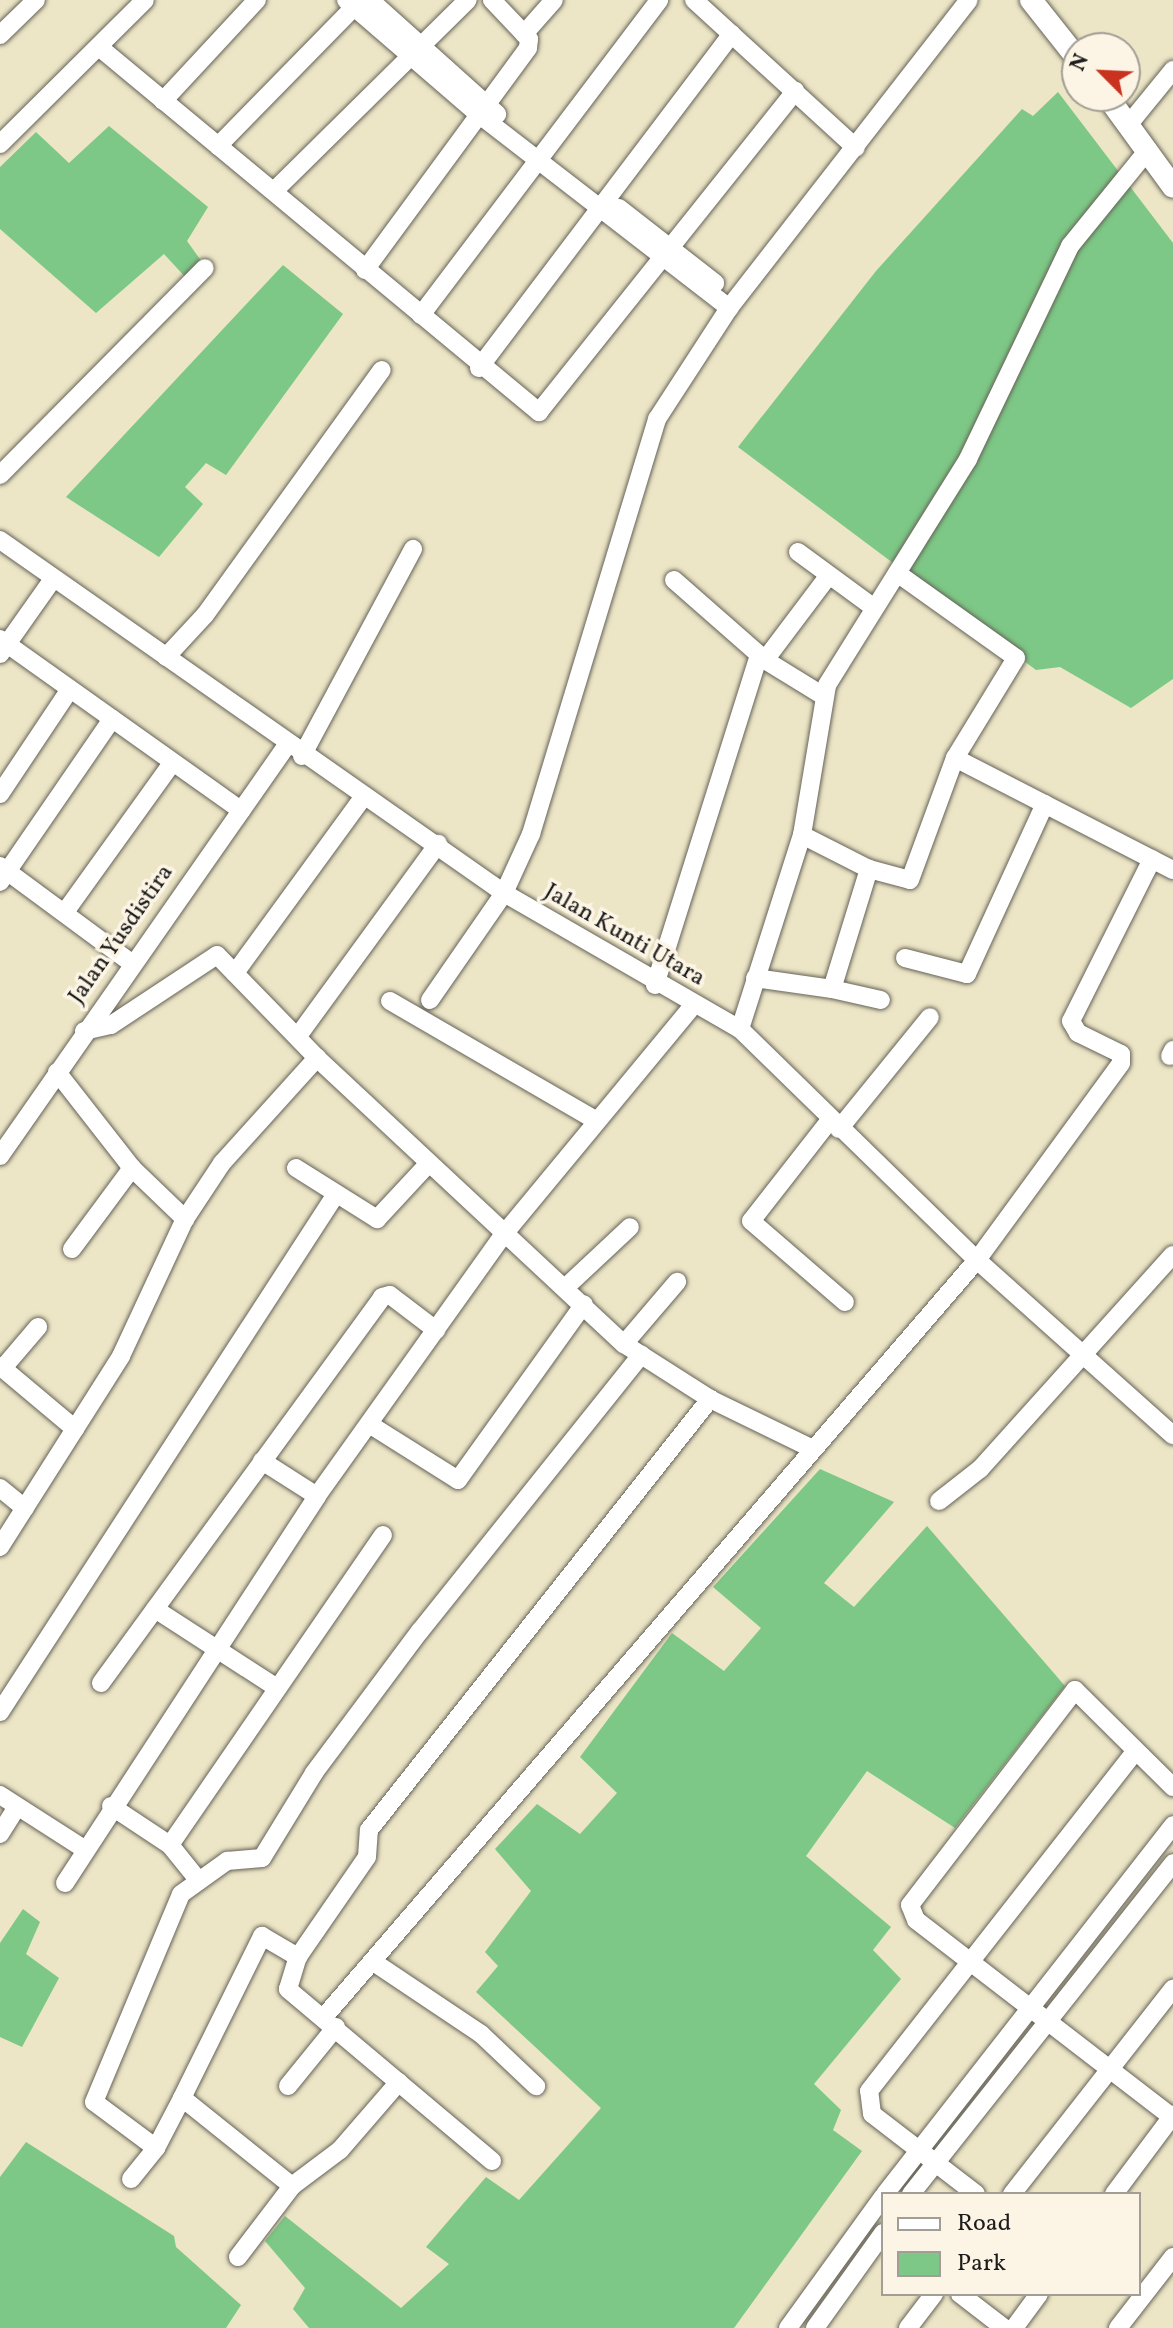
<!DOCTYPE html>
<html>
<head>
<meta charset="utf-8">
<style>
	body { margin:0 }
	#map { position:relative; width:1173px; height:2328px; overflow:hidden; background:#ece5c6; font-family:Vollkorn,serif }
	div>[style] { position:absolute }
	.green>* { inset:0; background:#7dc886 }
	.roads { filter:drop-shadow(0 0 2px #656258) drop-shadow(0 0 2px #656258) }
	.minor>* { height:18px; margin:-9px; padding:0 9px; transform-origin:9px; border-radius:9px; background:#fff }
	.tertiary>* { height:22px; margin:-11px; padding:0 11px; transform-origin:11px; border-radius:11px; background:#fff }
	span { translate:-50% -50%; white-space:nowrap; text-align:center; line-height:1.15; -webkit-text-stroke:7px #fcf5e5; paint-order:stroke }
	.street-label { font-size:24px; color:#1c1c1c }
	.legend { position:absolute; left:881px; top:2192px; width:260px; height:104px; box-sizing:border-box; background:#fcf5e5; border:2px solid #a29e95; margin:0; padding:10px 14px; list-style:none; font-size:24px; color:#1c1c1c }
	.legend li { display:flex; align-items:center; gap:16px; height:40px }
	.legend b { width:40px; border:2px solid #a29e95 }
	.north { position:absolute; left:1061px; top:32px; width:80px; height:80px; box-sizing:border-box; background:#fcf5e5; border:2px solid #a29e95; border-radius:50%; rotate:294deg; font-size:22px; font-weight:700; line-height:32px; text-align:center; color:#1c1c1c }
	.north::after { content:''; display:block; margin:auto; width:28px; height:36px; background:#c8321e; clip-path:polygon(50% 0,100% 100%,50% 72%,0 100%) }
</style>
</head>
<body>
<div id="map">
	<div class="green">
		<div style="clip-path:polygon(1058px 92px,1173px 243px,1173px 679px,1131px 708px,1060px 667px,1036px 670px,738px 447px,876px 271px,1022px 109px,1033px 116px)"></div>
		<div style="clip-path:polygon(109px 126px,208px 207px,187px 241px,202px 262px,187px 279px,164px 254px,96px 313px,0 229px,0 167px,36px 132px,69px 163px)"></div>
		<div style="clip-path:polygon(283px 265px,343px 314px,226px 475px,206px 463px,185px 487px,203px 504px,159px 557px,66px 497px)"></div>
		<div style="clip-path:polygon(820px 1469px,894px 1502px,824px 1583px,854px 1607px,927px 1526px,1065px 1686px,955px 1828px,867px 1771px,806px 1856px,891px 1927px,873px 1950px,901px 1979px,814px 2084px,841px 2110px,833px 2130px,862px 2151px,734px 2328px,309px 2328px,293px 2309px,305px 2288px,265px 2241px,285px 2216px,401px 2308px,449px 2264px,426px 2247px,486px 2177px,519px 2200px,601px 2108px,476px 1992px,498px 1966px,485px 1952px,531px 1891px,495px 1849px,537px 1804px,580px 1834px,617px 1793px,580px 1757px,672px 1633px,724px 1671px,761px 1628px,713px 1587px)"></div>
		<div style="clip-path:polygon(23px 1909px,40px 1922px,26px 1954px,59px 1978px,22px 2047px,0 2037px,0 1943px)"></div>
		<div style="clip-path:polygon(26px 2142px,174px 2236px,176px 2247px,241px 2305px,226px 2328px,0 2328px,0 2177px)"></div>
	</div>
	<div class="roads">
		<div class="minor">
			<div style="left:346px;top:0;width:173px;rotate:40.8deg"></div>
			<div style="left:477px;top:113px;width:319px;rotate:37.7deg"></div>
			<div style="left:370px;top:0;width:171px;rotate:41.9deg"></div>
			<div style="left:694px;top:0;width:219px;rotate:42.4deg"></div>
			<div style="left:524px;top:34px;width:45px;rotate:-48.6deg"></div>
			<div style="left:0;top:35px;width:50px;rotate:-44.2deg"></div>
			<div style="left:99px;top:47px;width:572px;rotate:39.68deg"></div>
			<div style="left:539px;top:412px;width:411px;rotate:-51.4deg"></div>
			<div style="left:163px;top:101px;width:138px;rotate:-47.1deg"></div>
			<div style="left:1129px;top:124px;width:70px;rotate:-50.8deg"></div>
			<div style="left:0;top:144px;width:204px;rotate:-44.8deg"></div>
			<div style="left:218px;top:146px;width:204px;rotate:-45.6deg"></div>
			<div style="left:274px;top:191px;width:272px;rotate:-44.6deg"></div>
			<div style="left:619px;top:208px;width:122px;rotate:38deg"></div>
			<div style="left:365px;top:270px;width:275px;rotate:-53.7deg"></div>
			<div style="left:528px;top:48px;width:9px;rotate:-84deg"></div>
			<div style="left:529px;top:39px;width:54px;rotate:-133.5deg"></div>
			<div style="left:421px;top:315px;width:395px;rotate:-52.9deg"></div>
			<div style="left:479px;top:368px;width:419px;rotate:-52.9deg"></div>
			<div style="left:0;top:475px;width:291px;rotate:-45.3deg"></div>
			<div style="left:0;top:540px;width:615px;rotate:35.01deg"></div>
			<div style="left:504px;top:893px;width:272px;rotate:30deg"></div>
			<div style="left:740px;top:1029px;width:331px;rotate:44.3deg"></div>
			<div style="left:977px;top:1260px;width:263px;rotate:41.8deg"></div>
			<div style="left:798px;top:552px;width:93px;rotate:36.3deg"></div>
			<div style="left:897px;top:573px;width:146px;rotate:35.5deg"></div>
			<div style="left:1016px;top:658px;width:117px;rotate:121.4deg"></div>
			<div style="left:674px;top:580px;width:121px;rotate:41.3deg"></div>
			<div style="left:765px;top:660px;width:67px;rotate:31.6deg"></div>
			<div style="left:0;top:639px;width:296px;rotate:35.4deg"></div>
			<div style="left:0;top:654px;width:92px;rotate:-54.8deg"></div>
			<div style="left:166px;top:657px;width:57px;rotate:-47.1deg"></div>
			<div style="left:205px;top:615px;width:302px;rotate:-54.2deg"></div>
			<div style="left:765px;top:660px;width:106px;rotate:-53deg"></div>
			<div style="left:302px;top:756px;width:235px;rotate:-61.8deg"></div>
			<div style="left:0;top:794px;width:126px;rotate:-56.3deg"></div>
			<div style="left:802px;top:835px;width:75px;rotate:26.9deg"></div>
			<div style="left:869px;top:869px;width:42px;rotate:15deg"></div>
			<div style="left:910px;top:880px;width:130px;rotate:-69.8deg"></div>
			<div style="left:955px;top:758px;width:245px;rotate:27.2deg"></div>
			<div style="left:0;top:866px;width:162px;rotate:36.4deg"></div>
			<div style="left:0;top:882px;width:198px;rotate:-55.5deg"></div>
			<div style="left:65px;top:912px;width:183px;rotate:-54.3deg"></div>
			<div style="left:905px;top:958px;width:64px;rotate:14.5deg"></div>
			<div style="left:967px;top:974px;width:187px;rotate:-65.4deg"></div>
			<div style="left:235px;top:973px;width:219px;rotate:-53.9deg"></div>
			<div style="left:755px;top:978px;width:78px;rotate:8.1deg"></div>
			<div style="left:832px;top:989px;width:126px;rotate:-72.9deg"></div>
			<div style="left:655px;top:985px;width:346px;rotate:-72.5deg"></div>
			<div style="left:832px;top:989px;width:50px;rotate:12.7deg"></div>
			<div style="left:430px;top:1000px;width:130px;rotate:-55.3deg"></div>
			<div style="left:504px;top:893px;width:65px;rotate:-65.4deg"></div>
			<div style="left:531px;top:834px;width:434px;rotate:-73.1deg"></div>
			<div style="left:657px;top:419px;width:132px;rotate:-57deg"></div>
			<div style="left:729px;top:308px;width:390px;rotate:-52.1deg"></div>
			<div style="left:390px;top:1001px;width:239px;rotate:30.1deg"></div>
			<div style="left:740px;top:1029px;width:204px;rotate:-72.3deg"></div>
			<div style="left:802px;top:835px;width:152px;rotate:-80.5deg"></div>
			<div style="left:827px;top:685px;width:266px;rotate:-58deg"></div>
			<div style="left:968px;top:459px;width:236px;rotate:-64.4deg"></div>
			<div style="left:1070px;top:246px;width:124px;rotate:-50.9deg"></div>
			<div style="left:84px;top:1031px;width:28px;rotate:-13deg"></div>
			<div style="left:111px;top:1025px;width:127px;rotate:-33.4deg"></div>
			<div style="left:217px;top:955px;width:144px;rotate:45.8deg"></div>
			<div style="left:298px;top:1036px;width:238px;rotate:-53.9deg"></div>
			<div style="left:1170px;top:1056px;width:7px;rotate:-63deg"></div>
			<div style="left:57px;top:1072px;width:122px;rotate:52deg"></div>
			<div style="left:132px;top:1168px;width:74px;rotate:43.9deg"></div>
			<div style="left:830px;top:1120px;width:128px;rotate:128deg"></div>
			<div style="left:751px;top:1221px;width:124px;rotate:40.8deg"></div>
			<div style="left:839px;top:1129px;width:144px;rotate:-50.9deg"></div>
			<div style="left:0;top:1156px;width:501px;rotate:-55.07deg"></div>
			<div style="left:296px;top:1168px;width:96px;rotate:32.2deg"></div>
			<div style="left:377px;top:1219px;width:76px;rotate:-47.1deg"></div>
			<div style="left:72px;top:1249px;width:101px;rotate:-53.5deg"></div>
			<div style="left:567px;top:1286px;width:86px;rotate:-43.1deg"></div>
			<div style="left:624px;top:1344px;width:82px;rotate:-49.5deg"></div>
			<div style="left:0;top:1366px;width:98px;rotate:40deg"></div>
			<div style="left:3px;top:1368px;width:54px;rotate:-49.5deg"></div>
			<div style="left:369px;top:1424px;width:105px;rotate:32.2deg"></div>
			<div style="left:458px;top:1480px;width:216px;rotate:-54.4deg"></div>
			<div style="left:262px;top:1461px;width:65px;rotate:32.5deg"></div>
			<div style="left:0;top:1488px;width:32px;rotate:39deg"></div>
			<div style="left:939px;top:1501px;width:52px;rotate:-38deg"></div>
			<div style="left:980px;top:1469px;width:288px;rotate:-48deg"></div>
			<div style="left:0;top:1547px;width:226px;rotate:-57.6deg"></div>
			<div style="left:121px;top:1356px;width:151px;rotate:-65deg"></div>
			<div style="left:185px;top:1219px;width:67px;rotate:-56.5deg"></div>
			<div style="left:222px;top:1163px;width:142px;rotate:-47.9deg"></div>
			<div style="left:317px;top:1058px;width:420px;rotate:43deg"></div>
			<div style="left:624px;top:1344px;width:102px;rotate:32.6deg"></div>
			<div style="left:710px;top:1399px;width:114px;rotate:25.9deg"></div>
			<div style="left:155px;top:1609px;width:145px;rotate:32.9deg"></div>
			<div style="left:101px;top:1683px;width:477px;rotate:-53.9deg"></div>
			<div style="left:382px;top:1297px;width:8px;rotate:-14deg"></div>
			<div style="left:390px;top:1295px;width:58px;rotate:37.3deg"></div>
			<div style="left:0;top:1712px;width:617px;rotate:-57.03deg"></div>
			<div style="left:1173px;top:1787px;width:138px;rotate:-135.3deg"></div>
			<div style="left:1075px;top:1690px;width:271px;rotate:127.5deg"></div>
			<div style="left:910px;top:1905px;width:16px;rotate:68deg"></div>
			<div style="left:916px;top:1920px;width:324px;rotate:37.6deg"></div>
			<div style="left:0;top:1795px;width:100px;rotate:32.7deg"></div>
			<div style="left:111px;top:1806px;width:71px;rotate:33.5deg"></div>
			<div style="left:170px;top:1845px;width:46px;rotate:51.1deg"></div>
			<div style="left:0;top:1834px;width:32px;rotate:-58deg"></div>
			<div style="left:170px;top:1845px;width:376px;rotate:-55.5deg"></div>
			<div style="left:65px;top:1883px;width:462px;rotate:-56.9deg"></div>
			<div style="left:317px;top:1496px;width:322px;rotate:-54.5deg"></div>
			<div style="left:504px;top:1234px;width:298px;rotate:-50.4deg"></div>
			<div style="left:375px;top:1963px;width:128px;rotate:33.8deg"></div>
			<div style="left:481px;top:2034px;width:76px;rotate:43.4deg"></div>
			<div style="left:324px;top:2017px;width:1000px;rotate:-49.22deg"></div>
			<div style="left:977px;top:1260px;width:244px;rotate:-53.8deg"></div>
			<div style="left:1121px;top:1063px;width:9px;rotate:-90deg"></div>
			<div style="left:1121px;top:1054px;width:48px;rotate:-154deg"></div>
			<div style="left:1078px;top:1033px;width:14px;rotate:-120deg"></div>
			<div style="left:1071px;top:1021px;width:181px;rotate:-63.4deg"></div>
			<div style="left:288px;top:2086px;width:76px;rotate:-50.9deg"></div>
			<div style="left:156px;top:2148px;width:56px;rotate:-62.5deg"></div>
			<div style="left:492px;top:2161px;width:267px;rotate:-139.9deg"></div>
			<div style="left:288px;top:1989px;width:34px;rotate:-73deg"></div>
			<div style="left:298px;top:1957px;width:121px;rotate:-55.4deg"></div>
			<div style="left:367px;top:1857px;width:27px;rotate:-86deg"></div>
			<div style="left:369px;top:1830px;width:550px;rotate:-51.65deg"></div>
			<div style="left:131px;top:2179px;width:40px;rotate:-51deg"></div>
			<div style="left:156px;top:2148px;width:77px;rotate:-143.4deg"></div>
			<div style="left:94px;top:2102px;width:225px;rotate:-67.3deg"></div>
			<div style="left:181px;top:1894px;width:57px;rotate:-35.7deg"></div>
			<div style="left:227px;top:1861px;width:35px;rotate:-5deg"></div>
			<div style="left:262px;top:1858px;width:100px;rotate:-58.5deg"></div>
			<div style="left:314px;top:1773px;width:177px;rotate:-53.3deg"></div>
			<div style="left:420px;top:1631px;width:354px;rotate:-51.3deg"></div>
			<div style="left:292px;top:2186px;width:141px;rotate:-141.3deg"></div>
			<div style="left:182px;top:2098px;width:181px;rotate:-63.7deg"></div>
			<div style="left:262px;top:1936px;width:42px;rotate:30.3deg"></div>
			<div style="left:885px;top:2194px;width:468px;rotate:-52deg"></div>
			<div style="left:911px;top:2194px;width:422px;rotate:-51.6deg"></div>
			<div style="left:976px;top:2194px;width:131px;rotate:-142.4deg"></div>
			<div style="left:872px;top:2114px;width:23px;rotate:-97deg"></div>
			<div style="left:869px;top:2091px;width:432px;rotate:-51.9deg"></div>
			<div style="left:1012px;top:2194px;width:261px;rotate:-51.9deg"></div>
			<div style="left:1114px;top:2194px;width:99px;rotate:-53.2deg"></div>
			<div style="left:238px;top:2257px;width:89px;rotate:-52.7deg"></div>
			<div style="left:292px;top:2186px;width:60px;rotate:-36.9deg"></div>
			<div style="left:340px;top:2150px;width:90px;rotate:-49.1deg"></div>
			<div style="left:960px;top:2294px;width:56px;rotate:37.7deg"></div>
			<div style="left:788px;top:2328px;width:162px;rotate:-54.1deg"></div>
			<div style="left:815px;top:2328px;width:117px;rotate:-54.4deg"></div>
			<div style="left:908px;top:2328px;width:43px;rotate:-52.6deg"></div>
			<div style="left:1014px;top:2328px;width:42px;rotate:-53.7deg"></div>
			<div style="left:1118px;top:2328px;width:90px;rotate:-52.2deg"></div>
		</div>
		<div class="tertiary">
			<div style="left:1031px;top:0;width:74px;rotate:51.6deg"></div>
			<div style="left:1107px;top:96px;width:112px;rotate:54deg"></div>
		</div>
	</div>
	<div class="street-label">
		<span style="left:122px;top:935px;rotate:-55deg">Jalan Yusdistira</span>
		<span style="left:624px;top:936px;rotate:30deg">Jalan Kunti Utara</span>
	</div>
	<ul class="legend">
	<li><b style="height:10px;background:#fff"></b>Road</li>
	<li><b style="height:22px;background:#7dc886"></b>Park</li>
	</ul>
	<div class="north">N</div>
</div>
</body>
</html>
